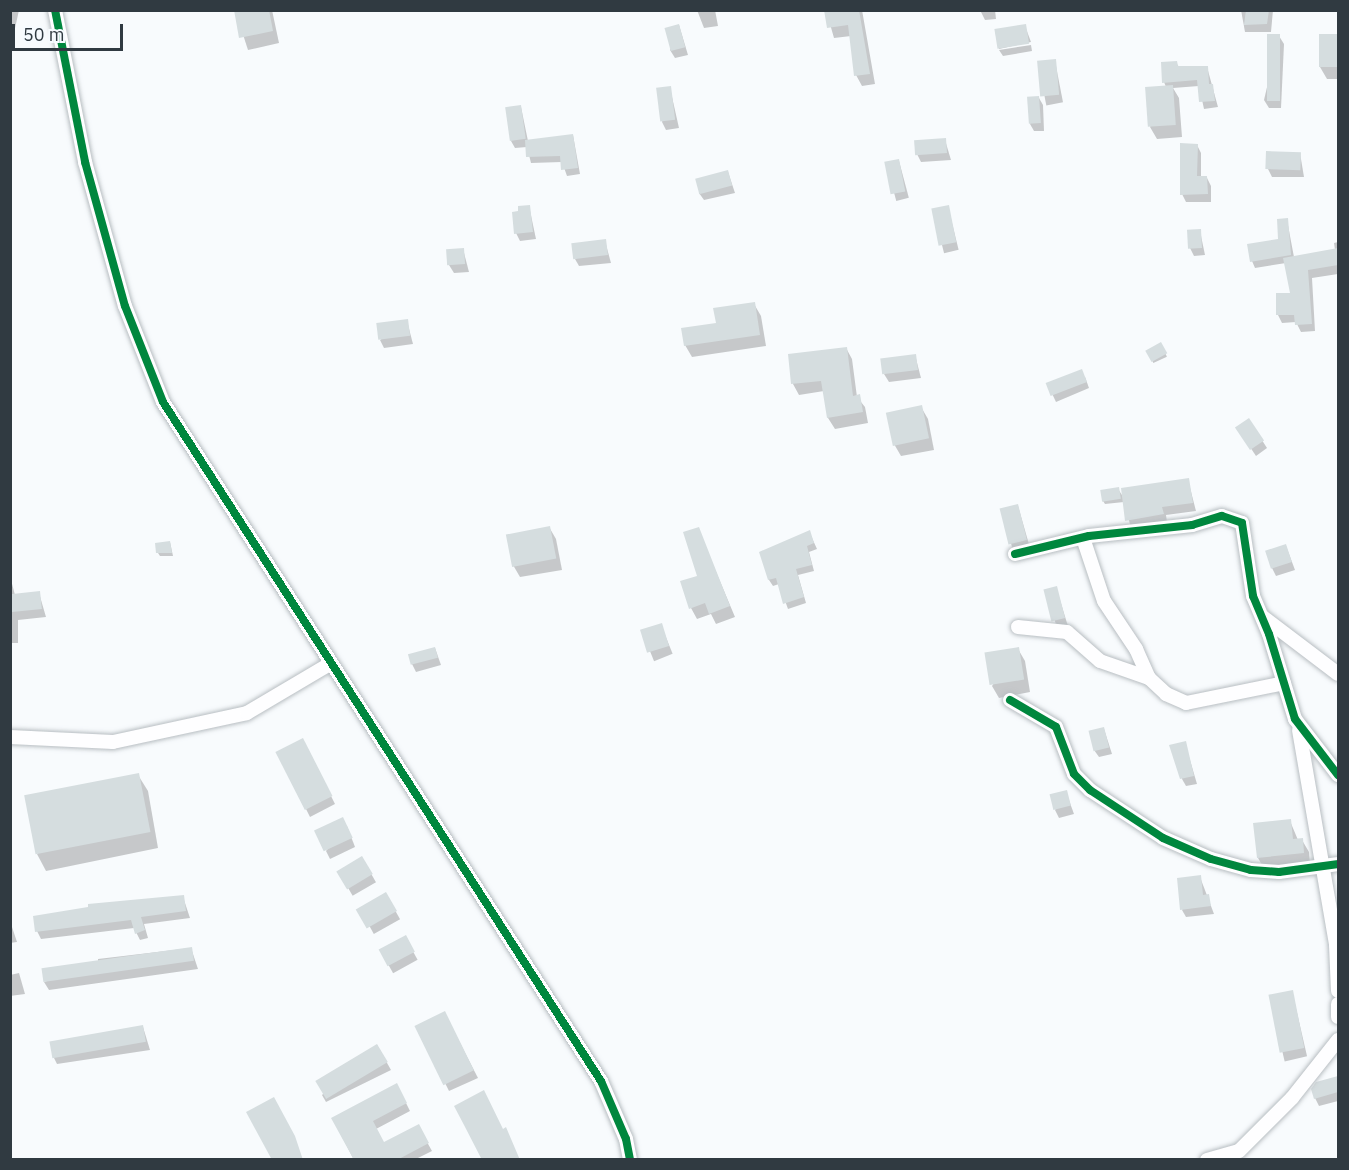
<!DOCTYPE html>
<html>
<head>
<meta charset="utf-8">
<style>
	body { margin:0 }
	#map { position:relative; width:1349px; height:1170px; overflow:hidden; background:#f8fbfd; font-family:"IBM Plex Sans",sans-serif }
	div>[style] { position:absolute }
	.shadow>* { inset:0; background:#0003; transform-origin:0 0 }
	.building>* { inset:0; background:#d5dddf; transform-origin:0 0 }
	.roads { filter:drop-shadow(0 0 2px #b8bec2) drop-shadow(0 0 2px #b8bec2) }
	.street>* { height:14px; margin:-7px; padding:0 7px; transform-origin:7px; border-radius:7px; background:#fefeff }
	.cycleway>* { height:8px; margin:-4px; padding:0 4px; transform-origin:4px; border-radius:4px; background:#00873e }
	span { translate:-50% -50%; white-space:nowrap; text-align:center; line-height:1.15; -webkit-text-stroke:4.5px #f6fbff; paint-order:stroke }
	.frame { position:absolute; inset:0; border:12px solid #303a41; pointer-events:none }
	.scale { position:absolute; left:12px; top:24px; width:111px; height:27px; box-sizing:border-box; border:3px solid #303a41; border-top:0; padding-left:8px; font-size:18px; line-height:21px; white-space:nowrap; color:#303a41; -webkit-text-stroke:4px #f6fbff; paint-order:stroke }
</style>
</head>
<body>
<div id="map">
	<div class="shadow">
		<div style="clip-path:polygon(10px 10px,19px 10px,14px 33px,10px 32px)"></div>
		<div style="clip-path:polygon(235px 10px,272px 10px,279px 43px,248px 50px)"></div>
		<div style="clip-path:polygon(697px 10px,715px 10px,718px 26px,704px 28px)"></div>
		<div style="clip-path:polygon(826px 10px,862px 10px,875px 84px,862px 86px,856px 75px,851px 36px,834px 38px)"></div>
		<div style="clip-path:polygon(980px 10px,995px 10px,996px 19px,985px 20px)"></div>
		<div style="clip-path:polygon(1241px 10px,1273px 10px,1271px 32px,1245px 32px)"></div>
		<div style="clip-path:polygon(679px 25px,688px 55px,675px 58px,670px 50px)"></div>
		<div style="clip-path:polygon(1025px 26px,1031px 42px,999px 49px,995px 30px)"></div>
		<div style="clip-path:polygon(1279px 36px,1284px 44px,1281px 108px,1269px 108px,1264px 100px)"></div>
		<div style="clip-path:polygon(1320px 36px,1338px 36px,1338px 79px,1327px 79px,1320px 67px)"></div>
		<div style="clip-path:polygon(1031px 45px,1032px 51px,1003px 56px,999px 50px)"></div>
		<div style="left:1055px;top:61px;width:42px;height:17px;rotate:79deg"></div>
		<div style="clip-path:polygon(1176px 63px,1180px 68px,1207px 67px,1218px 107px,1204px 109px,1199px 86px,1173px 88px,1179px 98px,1182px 137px,1157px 139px,1150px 127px,1166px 87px,1164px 82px)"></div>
		<div style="clip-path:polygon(670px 88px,679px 128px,666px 130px,662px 122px)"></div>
		<div style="clip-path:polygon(1039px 98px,1043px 105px,1044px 131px,1034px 131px,1030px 124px)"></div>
		<div style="clip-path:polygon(521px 107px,528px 141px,573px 135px,580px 174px,567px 176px,562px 162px,531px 163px,527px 147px,515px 148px,511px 141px)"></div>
		<div style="clip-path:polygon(945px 140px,951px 160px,921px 162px,917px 154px)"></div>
		<div style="clip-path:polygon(1197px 145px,1201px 153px,1201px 178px,1207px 178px,1211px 186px,1211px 202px,1186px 202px,1182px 194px)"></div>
		<div style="clip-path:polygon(1300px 153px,1304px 177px,1272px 177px,1268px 169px)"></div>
		<div style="left:899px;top:161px;width:38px;height:13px;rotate:75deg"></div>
		<div style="clip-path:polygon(728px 172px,735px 193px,704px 200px,699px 193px)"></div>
		<div style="clip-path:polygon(529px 206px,536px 239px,520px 241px,516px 233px)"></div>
		<div style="left:948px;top:207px;width:44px;height:15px;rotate:76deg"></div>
		<div style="clip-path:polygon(1287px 220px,1294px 257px,1335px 250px,1334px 243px,1338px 242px,1338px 274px,1312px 278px,1315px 331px,1301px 332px,1296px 322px,1282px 323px,1278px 315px,1291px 294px,1286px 263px,1255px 268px,1252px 261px,1280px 240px)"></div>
		<div style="clip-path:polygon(1200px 231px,1205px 255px,1194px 256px,1190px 248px)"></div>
		<div style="clip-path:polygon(605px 241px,611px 263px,579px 266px,575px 259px)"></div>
		<div style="clip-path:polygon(463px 249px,469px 272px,454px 273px,449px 265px)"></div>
		<div style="clip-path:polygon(754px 304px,761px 316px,766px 346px,692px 357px,685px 345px)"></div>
		<div style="clip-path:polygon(407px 321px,413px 344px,384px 348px,380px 340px)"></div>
		<div style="left:1161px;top:344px;width:14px;height:15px;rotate:65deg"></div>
		<div style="clip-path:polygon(846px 348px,852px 359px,857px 397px,865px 407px,868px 423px,835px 429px,828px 418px,824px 391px,799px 395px,793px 384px,789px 356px)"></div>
		<div style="clip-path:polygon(915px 355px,921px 378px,889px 382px,884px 374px)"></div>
		<div style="clip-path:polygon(1085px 377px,1089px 388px,1056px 402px,1048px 385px)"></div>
		<div style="clip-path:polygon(921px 407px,928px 419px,934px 450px,901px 456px,894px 444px)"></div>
		<div style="clip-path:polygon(1249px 420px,1267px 448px,1256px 456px,1242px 435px)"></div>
		<div style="clip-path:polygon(1188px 480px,1196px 511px,1166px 515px,1167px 522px,1131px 528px,1124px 502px,1105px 504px,1103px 501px,1118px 489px,1124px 498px)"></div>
		<div style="left:1018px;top:506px;width:44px;height:17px;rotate:74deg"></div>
		<div style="clip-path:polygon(549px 527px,556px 539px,562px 570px,520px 577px,513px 565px)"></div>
		<div style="clip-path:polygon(698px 529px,735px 617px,716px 624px,711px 614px,697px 619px,691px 608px,699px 576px)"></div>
		<div style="clip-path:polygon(812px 538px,817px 549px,809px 552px,814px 571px,798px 575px,806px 603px,788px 609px,779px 584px,773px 586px,769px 580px,761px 552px)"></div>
		<div style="clip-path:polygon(170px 542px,173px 556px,160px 556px,158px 553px)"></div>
		<div style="clip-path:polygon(1286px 546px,1295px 570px,1276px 576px,1272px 568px)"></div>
		<div style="clip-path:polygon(10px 576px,15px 595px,39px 593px,46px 617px,18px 620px,18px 643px,10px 643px)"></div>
		<div style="left:1056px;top:587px;width:41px;height:11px;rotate:73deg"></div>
		<div style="left:661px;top:625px;width:31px;height:20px;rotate:68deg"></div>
		<div style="clip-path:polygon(435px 648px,441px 665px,416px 672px,412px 664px)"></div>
		<div style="clip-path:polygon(1018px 649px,1025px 661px,1030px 692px,999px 698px,992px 686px)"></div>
		<div style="clip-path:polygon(1104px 729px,1112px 754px,1099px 757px,1094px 750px)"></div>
		<div style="clip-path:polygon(1185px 743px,1197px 784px,1186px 786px,1182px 779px)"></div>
		<div style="clip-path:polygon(307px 748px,335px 804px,310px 817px,306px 809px)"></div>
		<div style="clip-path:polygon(138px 775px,148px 791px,158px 848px,46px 871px,37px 854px)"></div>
		<div style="clip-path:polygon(1066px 792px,1074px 814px,1059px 818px,1055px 810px)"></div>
		<div style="clip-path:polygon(1290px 821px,1298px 840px,1302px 840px,1309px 852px,1310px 865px,1265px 870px,1258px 858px)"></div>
		<div style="clip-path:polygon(347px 826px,355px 847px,330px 859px,326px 851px)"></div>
		<div style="left:362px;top:858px;width:28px;height:27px;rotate:60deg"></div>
		<div style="clip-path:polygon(1200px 877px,1214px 914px,1186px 917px,1182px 910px)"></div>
		<div style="left:386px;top:894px;width:29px;height:30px;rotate:61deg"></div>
		<div style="clip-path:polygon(183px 897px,190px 918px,144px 924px,148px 938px,140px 940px,134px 928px,41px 939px,37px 931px)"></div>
		<div style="clip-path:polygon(10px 921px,17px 942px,10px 943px)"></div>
		<div style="left:405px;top:937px;width:26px;height:28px;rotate:61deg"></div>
		<div style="clip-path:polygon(191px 948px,198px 969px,49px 990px,44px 982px,98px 963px,98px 959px)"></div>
		<div style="clip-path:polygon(19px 973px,25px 994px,10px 996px,10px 975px)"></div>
		<div style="left:1292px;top:991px;width:67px;height:23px;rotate:77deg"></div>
		<div style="clip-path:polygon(448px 1020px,478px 1078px,449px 1091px,445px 1083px)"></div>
		<div style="clip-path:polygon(143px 1027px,150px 1050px,57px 1064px,53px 1056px)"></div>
		<div style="clip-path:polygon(377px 1045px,391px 1070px,326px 1102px,322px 1095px)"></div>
		<div style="clip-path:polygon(1337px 1078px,1338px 1101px,1319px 1106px,1315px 1098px)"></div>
		<div style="clip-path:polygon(397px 1085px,410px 1111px,376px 1129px,384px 1144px,418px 1126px,432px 1151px,414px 1160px,354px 1160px,333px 1119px)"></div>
	</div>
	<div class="building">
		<div style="clip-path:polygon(234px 10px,269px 10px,273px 31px,239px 38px)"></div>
		<div style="clip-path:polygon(824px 10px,859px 10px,870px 74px,854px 76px,848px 25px,827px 28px)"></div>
		<div style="clip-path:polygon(1246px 10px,1269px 10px,1267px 24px,1244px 25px)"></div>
		<div style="left:679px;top:24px;width:24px;height:15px;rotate:75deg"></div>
		<div style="left:1026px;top:24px;width:20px;height:32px;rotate:81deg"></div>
		<div style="left:1267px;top:34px;width:13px;height:67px"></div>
		<div style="left:1338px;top:34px;width:33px;height:19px;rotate:90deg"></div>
		<div style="left:1056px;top:59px;width:36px;height:19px;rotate:85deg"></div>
		<div style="clip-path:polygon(1177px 61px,1178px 66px,1208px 66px,1209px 84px,1213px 84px,1215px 101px,1199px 102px,1197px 80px,1162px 83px,1161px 62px)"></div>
		<div style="left:1173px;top:85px;width:40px;height:28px;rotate:86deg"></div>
		<div style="left:671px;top:86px;width:34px;height:15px;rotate:83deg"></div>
		<div style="left:1039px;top:96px;width:27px;height:12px;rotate:86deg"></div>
		<div style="left:521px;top:105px;width:34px;height:16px;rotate:82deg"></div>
		<div style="clip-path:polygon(573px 134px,578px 168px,561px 170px,560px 156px,526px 157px,525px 140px)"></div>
		<div style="left:946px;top:138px;width:15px;height:32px;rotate:86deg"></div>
		<div style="clip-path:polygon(1180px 143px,1198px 144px,1197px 176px,1207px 176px,1208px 194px,1180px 195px)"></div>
		<div style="left:1266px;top:151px;width:35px;height:18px;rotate:2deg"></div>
		<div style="left:899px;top:159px;width:33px;height:15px;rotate:79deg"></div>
		<div style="left:728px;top:170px;width:16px;height:34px;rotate:75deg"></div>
		<div style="clip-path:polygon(530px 205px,533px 232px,514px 234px,512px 212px,518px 211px,518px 206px)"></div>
		<div style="left:949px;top:205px;width:38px;height:18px;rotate:79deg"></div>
		<div style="clip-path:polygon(1288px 218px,1291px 255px,1250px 262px,1247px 244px,1278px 239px,1277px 219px)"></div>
		<div style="left:1201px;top:229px;width:19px;height:14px;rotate:87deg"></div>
		<div style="left:606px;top:239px;width:16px;height:35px;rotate:83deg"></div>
		<div style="left:464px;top:248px;width:16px;height:18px;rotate:86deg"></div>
		<div style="clip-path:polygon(1338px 248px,1338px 265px,1308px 270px,1312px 324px,1295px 325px,1294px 315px,1276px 315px,1276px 293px,1290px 293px,1283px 258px)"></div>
		<div style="clip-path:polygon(755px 302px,760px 335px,684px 346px,681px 328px,716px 323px,713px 308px)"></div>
		<div style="left:408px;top:319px;width:17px;height:32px;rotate:83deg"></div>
		<div style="left:1161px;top:342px;width:13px;height:18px;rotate:61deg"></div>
		<div style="clip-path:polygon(847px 347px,853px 396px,860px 394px,863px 412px,827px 418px,821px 381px,791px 384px,788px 354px)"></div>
		<div style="left:916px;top:354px;width:16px;height:36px;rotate:83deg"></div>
		<div style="left:1082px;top:369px;width:14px;height:39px;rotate:69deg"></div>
		<div style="left:922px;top:405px;width:34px;height:37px;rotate:78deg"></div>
		<div style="left:1249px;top:418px;width:27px;height:17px;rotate:56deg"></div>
		<div style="clip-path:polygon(1189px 478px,1193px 503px,1162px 507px,1164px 514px,1125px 521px,1121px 488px)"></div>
		<div style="left:1119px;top:487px;width:12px;height:19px;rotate:81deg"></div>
		<div style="left:1018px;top:504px;width:37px;height:19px;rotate:76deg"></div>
		<div style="left:550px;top:526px;width:33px;height:45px;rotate:79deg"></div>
		<div style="clip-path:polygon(699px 527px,730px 606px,709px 614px,705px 603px,689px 609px,680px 581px,697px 576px,683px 532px)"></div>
		<div style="clip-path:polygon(810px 530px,814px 543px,807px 546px,812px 565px,796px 569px,804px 597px,783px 604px,776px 578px,768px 580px,759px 552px)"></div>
		<div style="clip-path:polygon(170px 541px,172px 553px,156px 553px,155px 543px)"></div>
		<div style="left:1286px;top:544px;width:19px;height:22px;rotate:72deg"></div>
		<div style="left:1057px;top:586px;width:33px;height:14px;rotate:76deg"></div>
		<div style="left:40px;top:591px;width:18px;height:30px;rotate:84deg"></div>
		<div style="left:662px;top:623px;width:24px;height:23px;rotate:73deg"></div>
		<div style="left:435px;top:647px;width:11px;height:28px;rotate:75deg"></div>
		<div style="left:1019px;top:647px;width:33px;height:35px;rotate:81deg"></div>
		<div style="left:1104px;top:727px;width:21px;height:16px;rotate:76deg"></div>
		<div style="left:303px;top:738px;width:65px;height:31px;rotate:63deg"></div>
		<div style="clip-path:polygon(1186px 741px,1194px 776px,1180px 779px,1169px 745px)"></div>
		<div style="left:139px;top:773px;width:60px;height:117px;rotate:79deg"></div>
		<div style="left:1067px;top:790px;width:16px;height:18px;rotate:76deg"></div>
		<div style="left:343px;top:817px;width:23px;height:32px;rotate:65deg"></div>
		<div style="clip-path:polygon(1291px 819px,1293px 839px,1303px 838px,1304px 853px,1257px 858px,1253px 823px)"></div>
		<div style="left:362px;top:856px;width:21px;height:30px;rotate:59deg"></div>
		<div style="clip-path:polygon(1201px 875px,1203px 895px,1209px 894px,1211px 906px,1180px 910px,1177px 878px)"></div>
		<div style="left:386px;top:892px;width:22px;height:35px;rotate:60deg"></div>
		<div style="clip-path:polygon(184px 895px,186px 911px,141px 917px,145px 930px,135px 934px,131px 920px,35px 932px,33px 916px,88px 907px,88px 904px)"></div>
		<div style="left:406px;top:935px;width:19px;height:31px;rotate:62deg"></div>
		<div style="left:192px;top:947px;width:14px;height:152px;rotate:82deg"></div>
		<div style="left:1293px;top:990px;width:59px;height:25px;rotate:79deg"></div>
		<div style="left:445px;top:1011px;width:66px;height:34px;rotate:64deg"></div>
		<div style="left:143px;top:1025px;width:17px;height:95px;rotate:80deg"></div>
		<div style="left:377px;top:1044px;width:21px;height:72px;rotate:59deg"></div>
		<div style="clip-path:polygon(1338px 1076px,1338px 1092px,1314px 1099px,1311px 1089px,1316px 1082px)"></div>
		<div style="clip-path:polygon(397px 1083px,407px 1103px,373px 1121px,384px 1142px,419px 1124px,429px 1143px,397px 1160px,354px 1160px,331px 1118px)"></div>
		<div style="clip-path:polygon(484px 1090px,503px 1129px,506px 1127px,520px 1160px,482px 1160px,464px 1125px,454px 1106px)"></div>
		<div style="clip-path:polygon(274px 1097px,295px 1136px,303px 1160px,272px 1160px,246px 1112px)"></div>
	</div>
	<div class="roads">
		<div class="street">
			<div style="left:55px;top:10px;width:155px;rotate:78.8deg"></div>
			<div style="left:85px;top:162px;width:149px;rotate:74.5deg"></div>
			<div style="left:125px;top:306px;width:103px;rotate:68.4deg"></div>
			<div style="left:163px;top:402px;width:808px;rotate:57.18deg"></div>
			<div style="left:601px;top:1081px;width:63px;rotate:66.7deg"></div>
			<div style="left:626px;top:1139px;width:21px;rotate:79deg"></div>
			<div style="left:1083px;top:538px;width:66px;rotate:71.6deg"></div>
			<div style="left:1104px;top:601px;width:58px;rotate:56.3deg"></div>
			<div style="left:1136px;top:649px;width:32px;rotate:66deg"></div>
			<div style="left:1149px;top:678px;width:23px;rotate:43deg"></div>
			<div style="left:1166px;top:694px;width:22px;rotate:24deg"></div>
			<div style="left:1186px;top:703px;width:100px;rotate:-11.5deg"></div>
			<div style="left:1015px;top:554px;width:76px;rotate:-13.7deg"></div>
			<div style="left:1089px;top:536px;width:104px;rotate:-6.1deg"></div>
			<div style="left:1192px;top:525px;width:31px;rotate:-17deg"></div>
			<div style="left:1222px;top:516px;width:21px;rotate:19deg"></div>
			<div style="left:1242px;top:523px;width:74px;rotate:81.4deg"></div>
			<div style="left:1253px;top:596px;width:41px;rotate:67.2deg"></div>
			<div style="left:1269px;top:634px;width:89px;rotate:73deg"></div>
			<div style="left:1295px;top:719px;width:71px;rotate:52.5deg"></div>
			<div style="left:1263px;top:617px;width:94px;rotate:37.2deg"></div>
			<div style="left:1018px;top:627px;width:49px;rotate:5.8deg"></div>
			<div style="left:1067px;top:632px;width:44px;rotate:41.3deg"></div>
			<div style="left:1100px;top:661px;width:52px;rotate:19.1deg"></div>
			<div style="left:1010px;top:700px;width:53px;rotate:30.4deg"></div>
			<div style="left:1056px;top:727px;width:50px;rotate:69deg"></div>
			<div style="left:1074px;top:774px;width:23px;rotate:45deg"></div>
			<div style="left:1090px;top:790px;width:87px;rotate:33.3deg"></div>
			<div style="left:1163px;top:838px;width:52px;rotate:23.6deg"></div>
			<div style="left:1211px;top:859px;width:41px;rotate:15.4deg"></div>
			<div style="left:1251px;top:870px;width:28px;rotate:4deg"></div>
			<div style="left:1279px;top:872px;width:60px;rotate:-7.7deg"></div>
			<div style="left:1299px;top:730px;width:218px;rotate:80.2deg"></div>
			<div style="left:1336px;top:945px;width:46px;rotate:87.5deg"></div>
			<div style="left:10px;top:737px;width:103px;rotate:2.8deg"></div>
			<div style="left:113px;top:742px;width:137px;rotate:-12.2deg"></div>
			<div style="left:247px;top:713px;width:96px;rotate:-30.6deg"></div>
			<div style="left:1338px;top:1004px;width:13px;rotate:90deg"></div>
			<div style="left:1207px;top:1160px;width:33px;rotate:-16deg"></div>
			<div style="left:1239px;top:1151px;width:75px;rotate:-45deg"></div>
			<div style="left:1292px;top:1098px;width:74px;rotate:-51.6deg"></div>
		</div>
	</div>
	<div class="cycleway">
		<div style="left:55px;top:10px;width:155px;rotate:78.8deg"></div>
		<div style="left:85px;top:162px;width:149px;rotate:74.5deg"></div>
		<div style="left:125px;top:306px;width:103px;rotate:68.4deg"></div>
		<div style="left:163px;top:402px;width:808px;rotate:57.18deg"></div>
		<div style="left:601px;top:1081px;width:63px;rotate:66.7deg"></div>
		<div style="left:626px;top:1139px;width:21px;rotate:79deg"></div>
		<div style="left:1015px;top:554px;width:76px;rotate:-13.7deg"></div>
		<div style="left:1089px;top:536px;width:104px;rotate:-6.1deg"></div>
		<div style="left:1192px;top:525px;width:31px;rotate:-17deg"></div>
		<div style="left:1222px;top:516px;width:21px;rotate:19deg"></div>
		<div style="left:1242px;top:523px;width:74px;rotate:81.4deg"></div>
		<div style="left:1253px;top:596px;width:41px;rotate:67.2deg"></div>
		<div style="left:1269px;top:634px;width:89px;rotate:73deg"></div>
		<div style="left:1295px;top:719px;width:71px;rotate:52.5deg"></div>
		<div style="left:1010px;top:700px;width:53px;rotate:30.4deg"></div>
		<div style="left:1056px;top:727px;width:50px;rotate:69deg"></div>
		<div style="left:1074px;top:774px;width:23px;rotate:45deg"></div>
		<div style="left:1090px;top:790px;width:87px;rotate:33.3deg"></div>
		<div style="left:1163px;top:838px;width:52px;rotate:23.6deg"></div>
		<div style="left:1211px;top:859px;width:41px;rotate:15.4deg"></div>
		<div style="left:1251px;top:870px;width:28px;rotate:4deg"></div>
		<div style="left:1279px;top:872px;width:60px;rotate:-7.7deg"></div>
	</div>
	<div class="frame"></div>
	<div class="scale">50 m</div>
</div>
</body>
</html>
